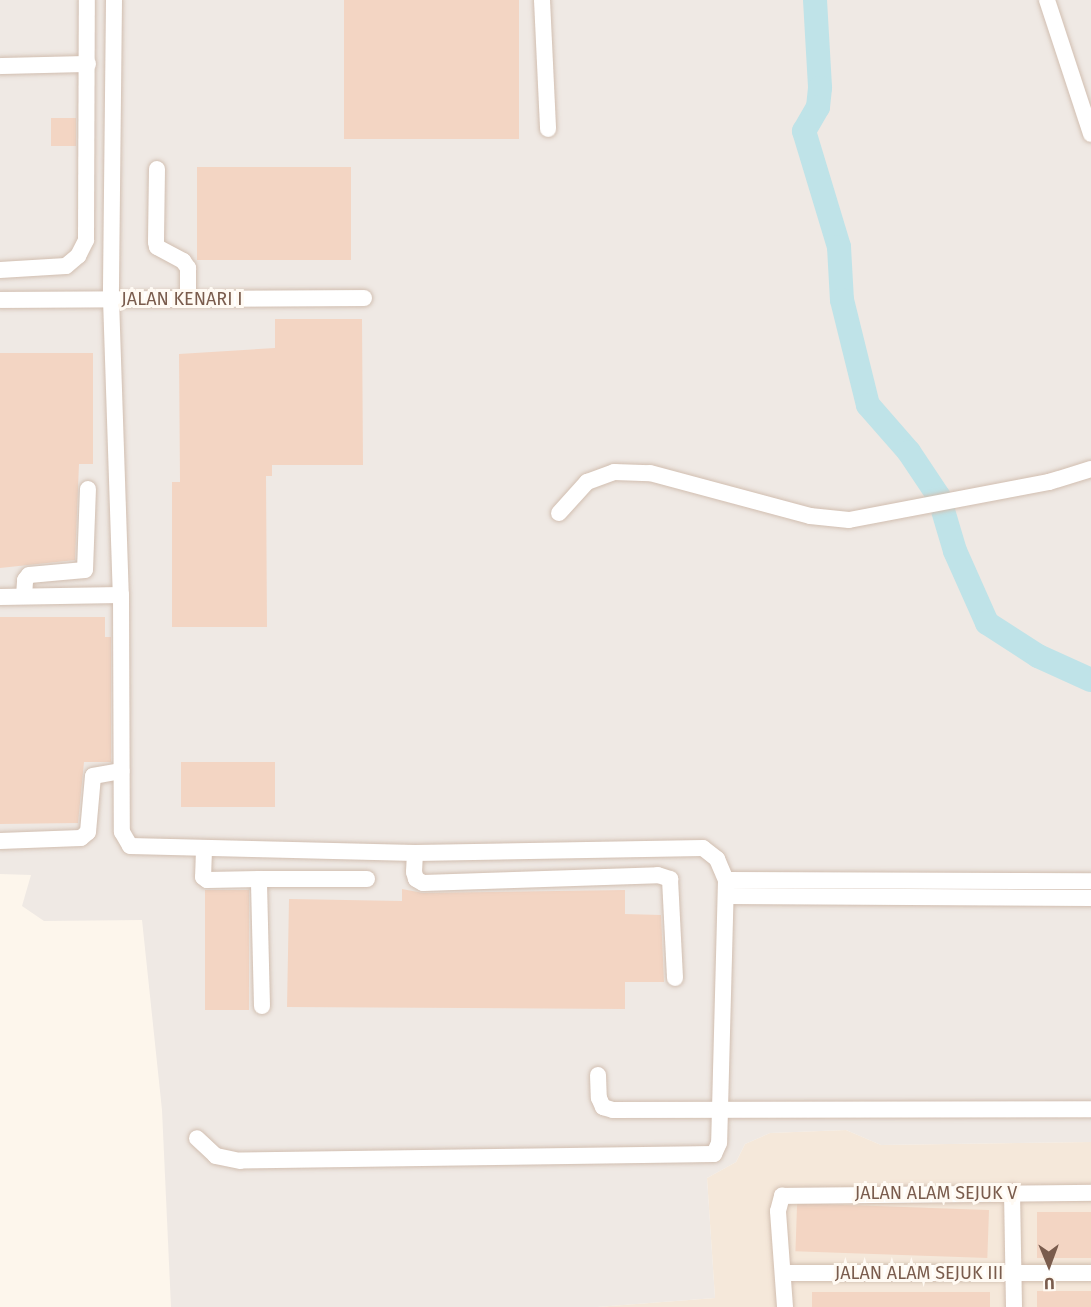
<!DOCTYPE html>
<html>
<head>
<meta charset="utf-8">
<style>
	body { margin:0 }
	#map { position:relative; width:1091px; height:1307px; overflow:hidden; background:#fdf6ec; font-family:"Fira Sans",sans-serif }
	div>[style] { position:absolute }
	.residential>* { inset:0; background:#f5e8da }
	.industrial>* { inset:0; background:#efe9e4 }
	.river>* { height:24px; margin:-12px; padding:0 12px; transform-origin:12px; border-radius:12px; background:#bfe3e8 }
	.building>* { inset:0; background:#f3d5c3; transform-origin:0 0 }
	.roads { filter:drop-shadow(0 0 2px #d1beb0) drop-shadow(0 0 2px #d1beb0) }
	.minor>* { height:16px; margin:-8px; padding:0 8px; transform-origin:8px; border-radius:8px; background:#fff }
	span { translate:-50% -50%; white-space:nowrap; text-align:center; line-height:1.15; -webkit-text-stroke:6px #fffaf3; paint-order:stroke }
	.street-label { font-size:18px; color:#7a5c4d }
	.north { position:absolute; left:1019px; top:1235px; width:60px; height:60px; -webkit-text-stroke:4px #fffaf3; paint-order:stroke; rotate:179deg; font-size:16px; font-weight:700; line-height:24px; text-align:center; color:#7a5c4d }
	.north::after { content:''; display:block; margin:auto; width:21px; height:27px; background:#7a5c4d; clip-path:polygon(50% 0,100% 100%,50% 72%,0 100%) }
</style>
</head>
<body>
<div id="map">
	<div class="residential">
		<div style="clip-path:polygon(846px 1130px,881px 1145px,1091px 1142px,1091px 1307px,597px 1307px,715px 1298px,707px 1178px,736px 1162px,745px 1144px,770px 1133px)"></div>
	</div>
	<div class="industrial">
		<div style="clip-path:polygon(0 0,1091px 0,1091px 1142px,881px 1145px,846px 1130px,770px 1133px,745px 1144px,736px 1162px,707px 1178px,715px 1298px,597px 1307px,171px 1307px,162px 1110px,142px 920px,44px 921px,22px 906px,31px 875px,0 874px)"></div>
	</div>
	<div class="river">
		<div style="left:815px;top:0;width:88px;rotate:86.7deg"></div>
		<div style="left:820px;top:88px;width:19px;rotate:96deg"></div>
		<div style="left:818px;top:107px;width:28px;rotate:120deg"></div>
		<div style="left:804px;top:131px;width:121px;rotate:73.2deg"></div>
		<div style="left:839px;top:247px;width:53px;rotate:86.8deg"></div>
		<div style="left:842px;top:300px;width:108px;rotate:76.1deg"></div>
		<div style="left:868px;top:405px;width:62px;rotate:48.9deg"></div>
		<div style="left:909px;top:452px;width:54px;rotate:56.3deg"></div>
		<div style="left:939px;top:497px;width:56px;rotate:73.5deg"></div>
		<div style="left:955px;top:551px;width:79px;rotate:66deg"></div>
		<div style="left:987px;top:623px;width:61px;rotate:32.9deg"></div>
		<div style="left:1038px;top:656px;width:58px;rotate:24.4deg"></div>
	</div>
	<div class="building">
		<div style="left:344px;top:0;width:175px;height:139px"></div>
		<div style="left:76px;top:118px;width:28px;height:25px;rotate:90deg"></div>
		<div style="left:197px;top:167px;width:154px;height:93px"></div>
		<div style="clip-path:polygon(275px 319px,362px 319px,363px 465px,272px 465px,272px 476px,266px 476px,267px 627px,172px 627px,172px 482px,180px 482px,179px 354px,275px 348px)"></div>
		<div style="clip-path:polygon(0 353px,93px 353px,93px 464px,79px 464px,75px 560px,0 568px)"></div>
		<div style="clip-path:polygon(0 617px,105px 617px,105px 637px,111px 637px,111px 762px,84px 762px,78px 823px,0 824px)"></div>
		<div style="left:275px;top:762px;width:45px;height:94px;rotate:90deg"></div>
		<div style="clip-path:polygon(402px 889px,423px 893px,625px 890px,625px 914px,661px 915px,664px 982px,625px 982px,625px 1009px,287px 1007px,289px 899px,402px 901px)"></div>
		<div style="left:205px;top:890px;width:44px;height:120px"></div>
		<div style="left:989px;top:1210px;width:48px;height:192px;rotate:92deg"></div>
		<div style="left:1091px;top:1212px;width:46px;height:54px;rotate:90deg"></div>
		<div style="left:1091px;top:1291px;width:16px;height:54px;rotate:90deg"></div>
		<div style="left:812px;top:1292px;width:178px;height:15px"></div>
	</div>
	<div class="roads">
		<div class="minor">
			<div style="left:114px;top:0;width:299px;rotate:90.6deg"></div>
			<div style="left:111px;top:299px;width:296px;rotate:88.1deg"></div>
			<div style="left:121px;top:595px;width:237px;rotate:89.8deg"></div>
			<div style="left:122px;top:832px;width:16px;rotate:60deg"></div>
			<div style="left:130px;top:846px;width:285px;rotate:1.4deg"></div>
			<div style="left:415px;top:853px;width:288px;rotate:-1deg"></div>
			<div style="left:703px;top:848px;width:18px;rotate:38deg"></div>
			<div style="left:717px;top:859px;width:23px;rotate:67deg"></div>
			<div style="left:726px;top:880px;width:263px;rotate:91.5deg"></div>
			<div style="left:719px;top:1143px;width:12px;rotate:114deg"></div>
			<div style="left:714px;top:1154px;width:474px;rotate:179.2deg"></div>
			<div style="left:240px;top:1161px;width:25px;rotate:-168deg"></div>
			<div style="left:216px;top:1156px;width:26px;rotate:-137deg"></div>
			<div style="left:542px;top:0;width:129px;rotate:87.3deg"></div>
			<div style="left:1047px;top:0;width:141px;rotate:71.8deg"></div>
			<div style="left:0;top:66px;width:88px;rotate:-1.3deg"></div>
			<div style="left:157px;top:169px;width:73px;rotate:90.8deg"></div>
			<div style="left:156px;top:242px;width:5px;rotate:79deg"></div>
			<div style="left:157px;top:247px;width:30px;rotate:28deg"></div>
			<div style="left:183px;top:261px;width:9px;rotate:54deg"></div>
			<div style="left:188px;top:268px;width:31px;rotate:90deg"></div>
			<div style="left:0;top:270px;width:66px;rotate:-3.5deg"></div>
			<div style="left:66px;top:266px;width:16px;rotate:-40deg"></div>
			<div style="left:78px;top:256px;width:18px;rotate:-63deg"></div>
			<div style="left:86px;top:240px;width:240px;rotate:-89.8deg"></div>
			<div style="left:0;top:300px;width:364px;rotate:-0.3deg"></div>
			<div style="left:559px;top:513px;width:42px;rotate:-47.9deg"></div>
			<div style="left:587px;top:482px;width:29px;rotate:-20deg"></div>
			<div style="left:614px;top:472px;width:36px;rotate:2deg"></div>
			<div style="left:650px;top:473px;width:166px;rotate:15deg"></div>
			<div style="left:810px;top:516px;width:39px;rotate:6deg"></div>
			<div style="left:849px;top:520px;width:204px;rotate:-10.8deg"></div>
			<div style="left:1049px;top:482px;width:44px;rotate:-17.2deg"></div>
			<div style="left:24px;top:596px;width:16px;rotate:-86deg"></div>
			<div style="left:25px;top:580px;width:6px;rotate:-51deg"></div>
			<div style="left:29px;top:575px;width:56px;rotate:-5.1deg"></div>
			<div style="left:85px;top:570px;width:81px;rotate:-87.9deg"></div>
			<div style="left:0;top:597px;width:121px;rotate:-0.9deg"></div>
			<div style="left:0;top:841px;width:81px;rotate:-2.1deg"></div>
			<div style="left:81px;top:838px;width:9px;rotate:-41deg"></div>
			<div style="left:88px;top:832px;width:56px;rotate:-84.9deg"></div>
			<div style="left:93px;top:776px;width:29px;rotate:-10deg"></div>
			<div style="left:204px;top:850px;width:27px;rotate:92deg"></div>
			<div style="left:203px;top:877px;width:5px;rotate:37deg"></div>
			<div style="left:207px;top:880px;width:52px;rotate:-1.1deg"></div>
			<div style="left:415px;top:853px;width:19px;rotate:93deg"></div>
			<div style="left:414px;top:872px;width:7px;rotate:74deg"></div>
			<div style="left:416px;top:879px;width:8px;rotate:30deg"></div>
			<div style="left:423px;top:883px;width:235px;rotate:-1.9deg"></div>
			<div style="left:658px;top:875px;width:13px;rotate:18deg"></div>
			<div style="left:670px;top:879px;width:99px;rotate:87.1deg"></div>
			<div style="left:726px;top:880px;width:365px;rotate:0.2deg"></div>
			<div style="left:726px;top:896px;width:365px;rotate:0.3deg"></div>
			<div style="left:262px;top:1006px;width:127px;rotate:-91.4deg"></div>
			<div style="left:259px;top:879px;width:108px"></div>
			<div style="left:598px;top:1075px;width:23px;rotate:88deg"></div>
			<div style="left:599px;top:1098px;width:10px;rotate:66deg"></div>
			<div style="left:603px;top:1107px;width:10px;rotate:17deg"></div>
			<div style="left:613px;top:1110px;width:478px;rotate:-0.1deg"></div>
			<div style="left:1012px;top:1192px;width:115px;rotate:89deg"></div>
			<div style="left:783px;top:1273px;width:308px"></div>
			<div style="left:785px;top:1307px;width:96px;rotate:-94.2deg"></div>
			<div style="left:778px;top:1211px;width:16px;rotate:-75deg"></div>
			<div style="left:782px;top:1196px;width:309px;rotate:-0.6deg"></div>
		</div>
	</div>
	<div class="street-label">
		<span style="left:182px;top:299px">JALAN KENARI I</span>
		<span style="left:936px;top:1193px">JALAN ALAM SEJUK V</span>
		<span style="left:919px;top:1273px">JALAN ALAM SEJUK III</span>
	</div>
	<div class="north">U</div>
</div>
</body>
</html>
